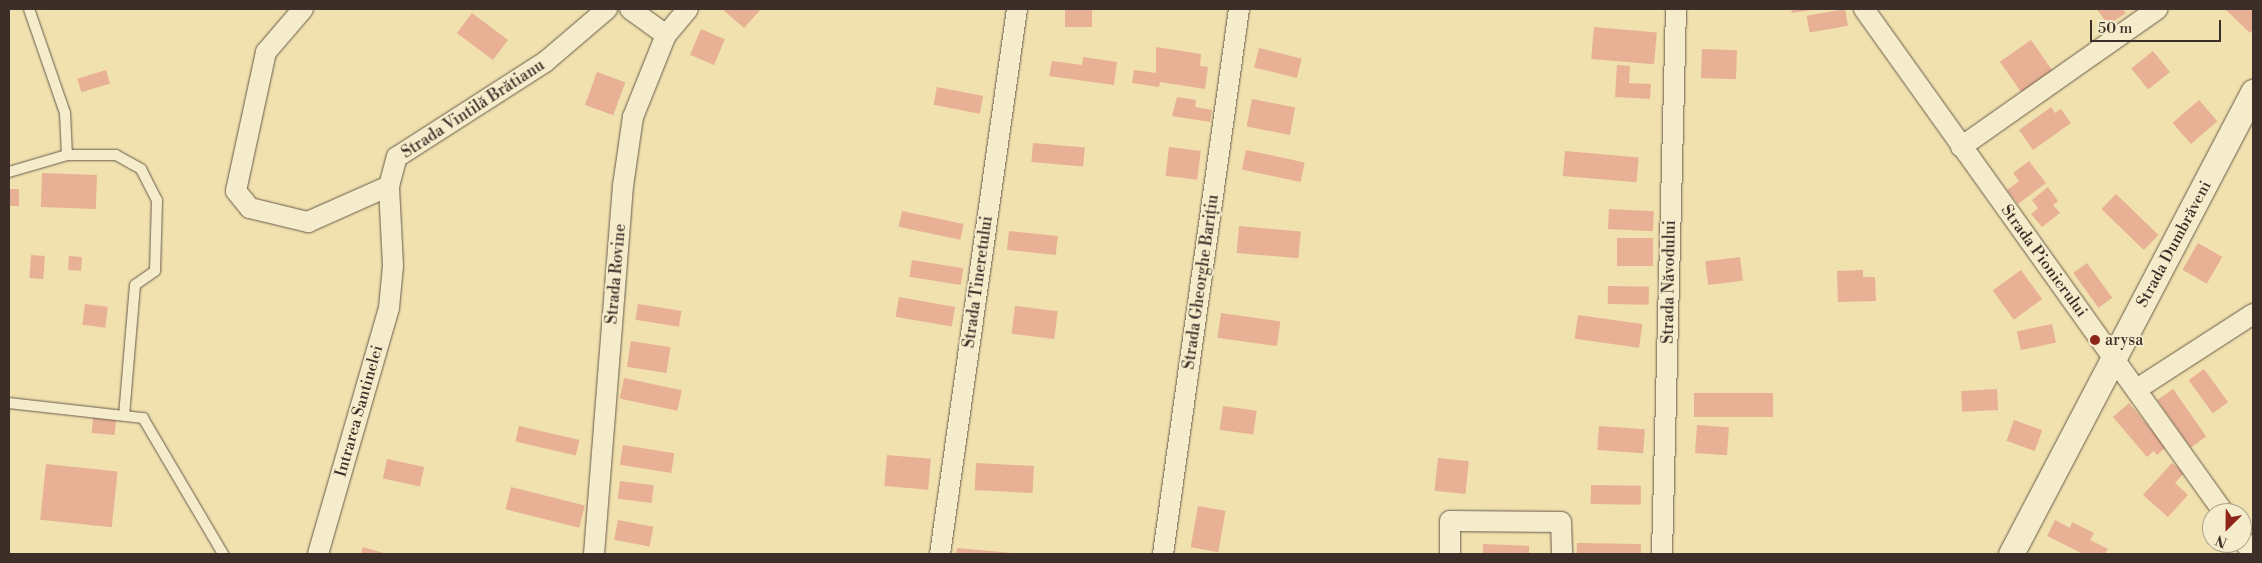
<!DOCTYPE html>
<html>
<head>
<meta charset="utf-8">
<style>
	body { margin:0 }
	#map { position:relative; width:2262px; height:563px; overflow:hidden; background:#f0e1af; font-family:"Libre Bodoni",serif }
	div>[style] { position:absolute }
	.building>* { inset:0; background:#e8b094; transform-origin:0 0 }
	.roads { filter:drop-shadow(0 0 1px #695b4a) drop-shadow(0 0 1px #695b4a) }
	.service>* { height:10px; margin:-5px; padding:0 5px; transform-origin:5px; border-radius:5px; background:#f5eccb }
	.minor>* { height:20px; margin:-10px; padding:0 10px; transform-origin:10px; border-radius:10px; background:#f5eccb }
	.tertiary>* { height:25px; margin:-12.5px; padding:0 12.5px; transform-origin:12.5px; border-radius:12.5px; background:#f5eccb }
	.dots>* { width:14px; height:14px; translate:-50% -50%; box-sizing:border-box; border:2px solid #f5eccb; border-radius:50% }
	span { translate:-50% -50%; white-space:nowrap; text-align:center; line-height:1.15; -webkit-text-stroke:4px #f5eccb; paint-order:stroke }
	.street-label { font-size:16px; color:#3c2e29 }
	.poi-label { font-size:16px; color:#3c2e29 }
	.left { translate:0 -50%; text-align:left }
	.frame { position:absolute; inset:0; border:10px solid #3c2e29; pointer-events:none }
	.north { position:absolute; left:2202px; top:503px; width:50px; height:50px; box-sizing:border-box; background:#f5eccb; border:1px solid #aba08a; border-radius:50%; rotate:203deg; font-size:14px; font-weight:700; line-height:20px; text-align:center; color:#3c2e29 }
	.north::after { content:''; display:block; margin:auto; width:18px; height:22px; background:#8f2418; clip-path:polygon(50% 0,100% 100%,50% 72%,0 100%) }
	.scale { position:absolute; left:2090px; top:20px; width:131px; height:22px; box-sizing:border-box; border:2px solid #3c2e29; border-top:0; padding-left:6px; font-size:15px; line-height:18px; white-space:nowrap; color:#3c2e29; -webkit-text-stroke:4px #f5eccb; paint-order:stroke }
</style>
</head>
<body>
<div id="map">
	<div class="building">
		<div style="clip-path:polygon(722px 9px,761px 9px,744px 28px)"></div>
		<div style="left:1065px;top:9px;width:27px;height:18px"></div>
		<div style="clip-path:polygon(1791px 9px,1811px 9px,1811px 10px,1792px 13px)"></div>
		<div style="left:1845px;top:9px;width:17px;height:39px;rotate:80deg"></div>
		<div style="clip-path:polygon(2097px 9px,2123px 9px,2126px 13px,2108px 25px)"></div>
		<div style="clip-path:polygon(2225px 9px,2252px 9px,2253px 29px,2250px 33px)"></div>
		<div style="left:472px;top:13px;width:45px;height:25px;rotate:37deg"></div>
		<div style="left:1594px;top:27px;width:63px;height:32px;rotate:5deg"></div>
		<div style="left:701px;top:29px;width:26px;height:28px;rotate:23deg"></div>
		<div style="left:2031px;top:40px;width:39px;height:38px;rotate:55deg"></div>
		<div style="clip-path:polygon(1156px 47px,1201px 54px,1200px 66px,1208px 67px,1205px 89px,1160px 82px,1159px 87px,1132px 83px,1134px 70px,1156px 73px)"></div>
		<div style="left:1259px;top:48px;width:44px;height:20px;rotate:14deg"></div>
		<div style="left:1702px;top:49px;width:35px;height:29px;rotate:2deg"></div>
		<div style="left:2153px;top:51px;width:27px;height:28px;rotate:51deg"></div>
		<div style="clip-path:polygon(1083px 57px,1117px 62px,1114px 85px,1049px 76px,1052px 61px,1082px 65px)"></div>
		<div style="clip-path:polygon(1617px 65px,1630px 66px,1629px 83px,1651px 84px,1650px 99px,1615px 97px)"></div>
		<div style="left:106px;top:70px;width:14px;height:30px;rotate:73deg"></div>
		<div style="left:597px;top:72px;width:30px;height:35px;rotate:20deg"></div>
		<div style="left:937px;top:87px;width:47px;height:18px;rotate:11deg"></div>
		<div style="clip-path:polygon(1177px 97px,1196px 100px,1195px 107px,1212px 110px,1210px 122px,1172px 116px)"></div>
		<div style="left:1252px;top:99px;width:44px;height:28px;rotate:11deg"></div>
		<div style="left:2199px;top:100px;width:28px;height:35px;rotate:49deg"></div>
		<div style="clip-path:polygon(2051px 107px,2055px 113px,2061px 109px,2071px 123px,2033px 150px,2019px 130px)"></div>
		<div style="left:1033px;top:143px;width:52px;height:19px;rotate:5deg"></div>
		<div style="left:1169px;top:147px;width:32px;height:29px;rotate:7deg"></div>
		<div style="left:1246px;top:150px;width:60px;height:20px;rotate:12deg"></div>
		<div style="left:1565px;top:151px;width:74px;height:25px;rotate:5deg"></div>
		<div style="clip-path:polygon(2029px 161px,2046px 183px,2018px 204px,2007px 190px,2019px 181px,2013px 173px)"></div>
		<div style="left:42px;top:173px;width:55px;height:34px;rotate:2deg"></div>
		<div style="clip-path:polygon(2048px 187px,2058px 201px,2053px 205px,2060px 213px,2042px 227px,2031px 214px,2038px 208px,2032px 200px)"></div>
		<div style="left:9px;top:189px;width:10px;height:17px"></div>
		<div style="left:2116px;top:194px;width:59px;height:21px;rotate:44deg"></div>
		<div style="left:1609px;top:209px;width:45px;height:20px;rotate:3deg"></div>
		<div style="left:902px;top:211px;width:63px;height:16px;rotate:12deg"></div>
		<div style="left:1239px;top:226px;width:62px;height:27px;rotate:5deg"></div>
		<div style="left:1009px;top:231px;width:49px;height:19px;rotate:6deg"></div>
		<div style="left:1653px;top:238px;width:28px;height:36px;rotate:90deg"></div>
		<div style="left:2198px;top:243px;width:28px;height:31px;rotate:30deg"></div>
		<div style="left:31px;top:255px;width:14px;height:23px;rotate:4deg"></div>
		<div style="left:69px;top:256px;width:13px;height:14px;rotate:4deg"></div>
		<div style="left:1740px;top:257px;width:24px;height:35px;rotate:83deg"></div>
		<div style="left:912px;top:260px;width:52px;height:17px;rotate:9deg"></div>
		<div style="left:2087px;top:263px;width:43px;height:17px;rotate:54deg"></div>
		<div style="clip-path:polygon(1863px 270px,1863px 277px,1875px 277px,1876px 301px,1838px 302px,1837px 271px)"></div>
		<div style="left:2021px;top:270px;width:36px;height:35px;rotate:54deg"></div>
		<div style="left:1608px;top:286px;width:41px;height:18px;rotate:1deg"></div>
		<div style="left:899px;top:297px;width:57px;height:20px;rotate:10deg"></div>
		<div style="left:85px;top:304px;width:23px;height:21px;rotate:7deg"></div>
		<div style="left:638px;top:304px;width:44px;height:16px;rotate:9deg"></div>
		<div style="left:1015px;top:306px;width:43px;height:28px;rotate:7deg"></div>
		<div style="left:1221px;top:313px;width:60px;height:25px;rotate:8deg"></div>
		<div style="left:1578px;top:315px;width:65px;height:24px;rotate:8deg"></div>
		<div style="left:2052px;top:324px;width:19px;height:36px;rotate:78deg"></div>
		<div style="left:631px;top:341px;width:40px;height:26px;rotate:9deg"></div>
		<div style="left:2204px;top:369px;width:41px;height:19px;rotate:54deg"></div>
		<div style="left:624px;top:378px;width:59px;height:21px;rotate:12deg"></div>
		<div style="left:1997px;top:389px;width:21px;height:36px;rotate:87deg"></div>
		<div style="left:2173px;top:389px;width:58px;height:19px;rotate:55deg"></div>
		<div style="left:1694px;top:393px;width:79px;height:24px"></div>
		<div style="clip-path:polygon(2129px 403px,2166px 447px,2157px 455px,2154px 451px,2147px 457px,2113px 417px)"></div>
		<div style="left:1223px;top:406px;width:34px;height:24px;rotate:8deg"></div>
		<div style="left:93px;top:418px;width:23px;height:15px;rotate:5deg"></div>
		<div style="left:2014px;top:420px;width:30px;height:22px;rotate:20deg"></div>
		<div style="left:1697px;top:425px;width:32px;height:28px;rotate:4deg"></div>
		<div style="left:519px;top:426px;width:62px;height:16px;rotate:13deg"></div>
		<div style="left:1599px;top:426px;width:46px;height:24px;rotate:4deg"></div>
		<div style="left:623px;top:445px;width:52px;height:20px;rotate:9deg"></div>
		<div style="left:887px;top:455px;width:44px;height:31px;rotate:5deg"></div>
		<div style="left:1438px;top:458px;width:31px;height:33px;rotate:6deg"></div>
		<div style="left:387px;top:459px;width:38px;height:20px;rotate:12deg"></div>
		<div style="left:976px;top:463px;width:58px;height:27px;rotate:3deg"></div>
		<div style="clip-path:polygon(2172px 463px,2184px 473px,2175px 483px,2188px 495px,2168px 517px,2143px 495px)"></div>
		<div style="left:46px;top:464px;width:72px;height:56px;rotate:6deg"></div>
		<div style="left:620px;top:481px;width:34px;height:18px;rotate:7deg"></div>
		<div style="left:1591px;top:485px;width:50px;height:19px;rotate:1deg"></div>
		<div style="left:511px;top:487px;width:76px;height:23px;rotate:14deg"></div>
		<div style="left:1198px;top:506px;width:28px;height:42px;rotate:10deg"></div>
		<div style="left:618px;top:520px;width:36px;height:20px;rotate:11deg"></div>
		<div style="clip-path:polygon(2055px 520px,2070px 528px,2072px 522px,2094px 533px,2090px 540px,2108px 549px,2105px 554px,2083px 554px,2047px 536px)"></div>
		<div style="left:1577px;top:543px;width:64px;height:11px;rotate:1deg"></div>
		<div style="clip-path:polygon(1483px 544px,1529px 546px,1529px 554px,1483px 554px)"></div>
		<div style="clip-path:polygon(363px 547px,387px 554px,361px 554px)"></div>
		<div style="clip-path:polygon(957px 548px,1012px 553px,1012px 554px,956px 554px)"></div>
	</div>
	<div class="roads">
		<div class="service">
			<div style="left:29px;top:9px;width:110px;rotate:70.9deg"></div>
			<div style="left:65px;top:113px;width:42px;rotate:87.3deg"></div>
			<div style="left:9px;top:172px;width:60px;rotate:-16.3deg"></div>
			<div style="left:67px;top:155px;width:49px"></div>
			<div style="left:116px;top:155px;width:29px;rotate:29deg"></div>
			<div style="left:141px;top:169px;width:35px;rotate:63deg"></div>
			<div style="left:157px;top:200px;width:71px;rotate:91.6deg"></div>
			<div style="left:155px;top:271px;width:24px;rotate:145deg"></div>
			<div style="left:135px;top:285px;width:131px;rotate:94.8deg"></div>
			<div style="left:9px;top:403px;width:135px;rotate:6.4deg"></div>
			<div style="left:143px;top:418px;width:158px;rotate:59.5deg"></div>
		</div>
		<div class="minor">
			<div style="left:303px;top:9px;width:57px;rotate:130.7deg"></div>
			<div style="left:266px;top:52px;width:142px;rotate:102.2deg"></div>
			<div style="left:236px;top:191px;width:22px;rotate:51deg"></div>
			<div style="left:250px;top:208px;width:60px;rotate:13.6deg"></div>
			<div style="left:308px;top:222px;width:89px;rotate:-24deg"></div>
			<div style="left:630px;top:9px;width:44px;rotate:35.8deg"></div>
			<div style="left:1864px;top:9px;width:619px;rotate:54.46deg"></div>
			<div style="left:1961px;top:147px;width:240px;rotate:-35.1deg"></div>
			<div style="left:2137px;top:389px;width:138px;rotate:-32.9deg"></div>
			<div style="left:2242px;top:539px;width:19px;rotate:54deg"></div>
			<div style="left:318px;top:554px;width:256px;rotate:-73.9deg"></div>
			<div style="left:389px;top:308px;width:42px;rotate:-84.6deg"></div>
			<div style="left:393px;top:266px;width:80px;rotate:-92.9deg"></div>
			<div style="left:389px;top:186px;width:30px;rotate:-75deg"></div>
			<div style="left:397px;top:157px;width:176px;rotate:-32.7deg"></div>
			<div style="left:545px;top:62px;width:82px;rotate:-40.5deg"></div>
			<div style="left:594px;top:554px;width:369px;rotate:-85.5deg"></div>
			<div style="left:623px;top:186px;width:70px;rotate:-81.8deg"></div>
			<div style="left:633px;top:117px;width:88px;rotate:-68.1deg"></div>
			<div style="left:666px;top:35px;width:34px;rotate:-50deg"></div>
			<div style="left:940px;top:554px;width:550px;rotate:-81.96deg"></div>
			<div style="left:1163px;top:554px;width:550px;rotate:-82.06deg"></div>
			<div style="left:1450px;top:554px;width:33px;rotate:-90deg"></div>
			<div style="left:1450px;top:521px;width:111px;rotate:0.5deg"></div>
			<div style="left:1561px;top:522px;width:32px;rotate:88deg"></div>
			<div style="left:1662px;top:554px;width:545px;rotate:-88.53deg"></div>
		</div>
		<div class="tertiary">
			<div style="left:2011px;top:554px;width:522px;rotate:-62.35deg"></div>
		</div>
	</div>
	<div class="dots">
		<div style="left:2095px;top:340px;background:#8f2418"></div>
	</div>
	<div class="street-label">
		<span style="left:473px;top:109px;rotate:-33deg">Strada Vintilă Brătianu</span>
		<span style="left:2174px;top:244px;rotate:-62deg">Strada Dumbrăveni</span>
		<span style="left:2044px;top:261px;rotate:54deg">Strada Pionierului</span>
		<span style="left:616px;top:274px;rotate:-85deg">Strada Rovine</span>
		<span style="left:978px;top:282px;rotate:-82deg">Strada Tineretului</span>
		<span style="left:1201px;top:282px;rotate:-82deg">Strada Gheorghe Barițiu</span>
		<span style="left:1669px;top:282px;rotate:-89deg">Strada Năvodului</span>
		<span style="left:359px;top:411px;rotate:-74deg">Intrarea Santinelei</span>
	</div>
	<div class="poi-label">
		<span class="left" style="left:2105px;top:340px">arysa</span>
	</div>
	<div class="frame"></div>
	<div class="north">N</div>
	<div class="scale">50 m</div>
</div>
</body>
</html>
